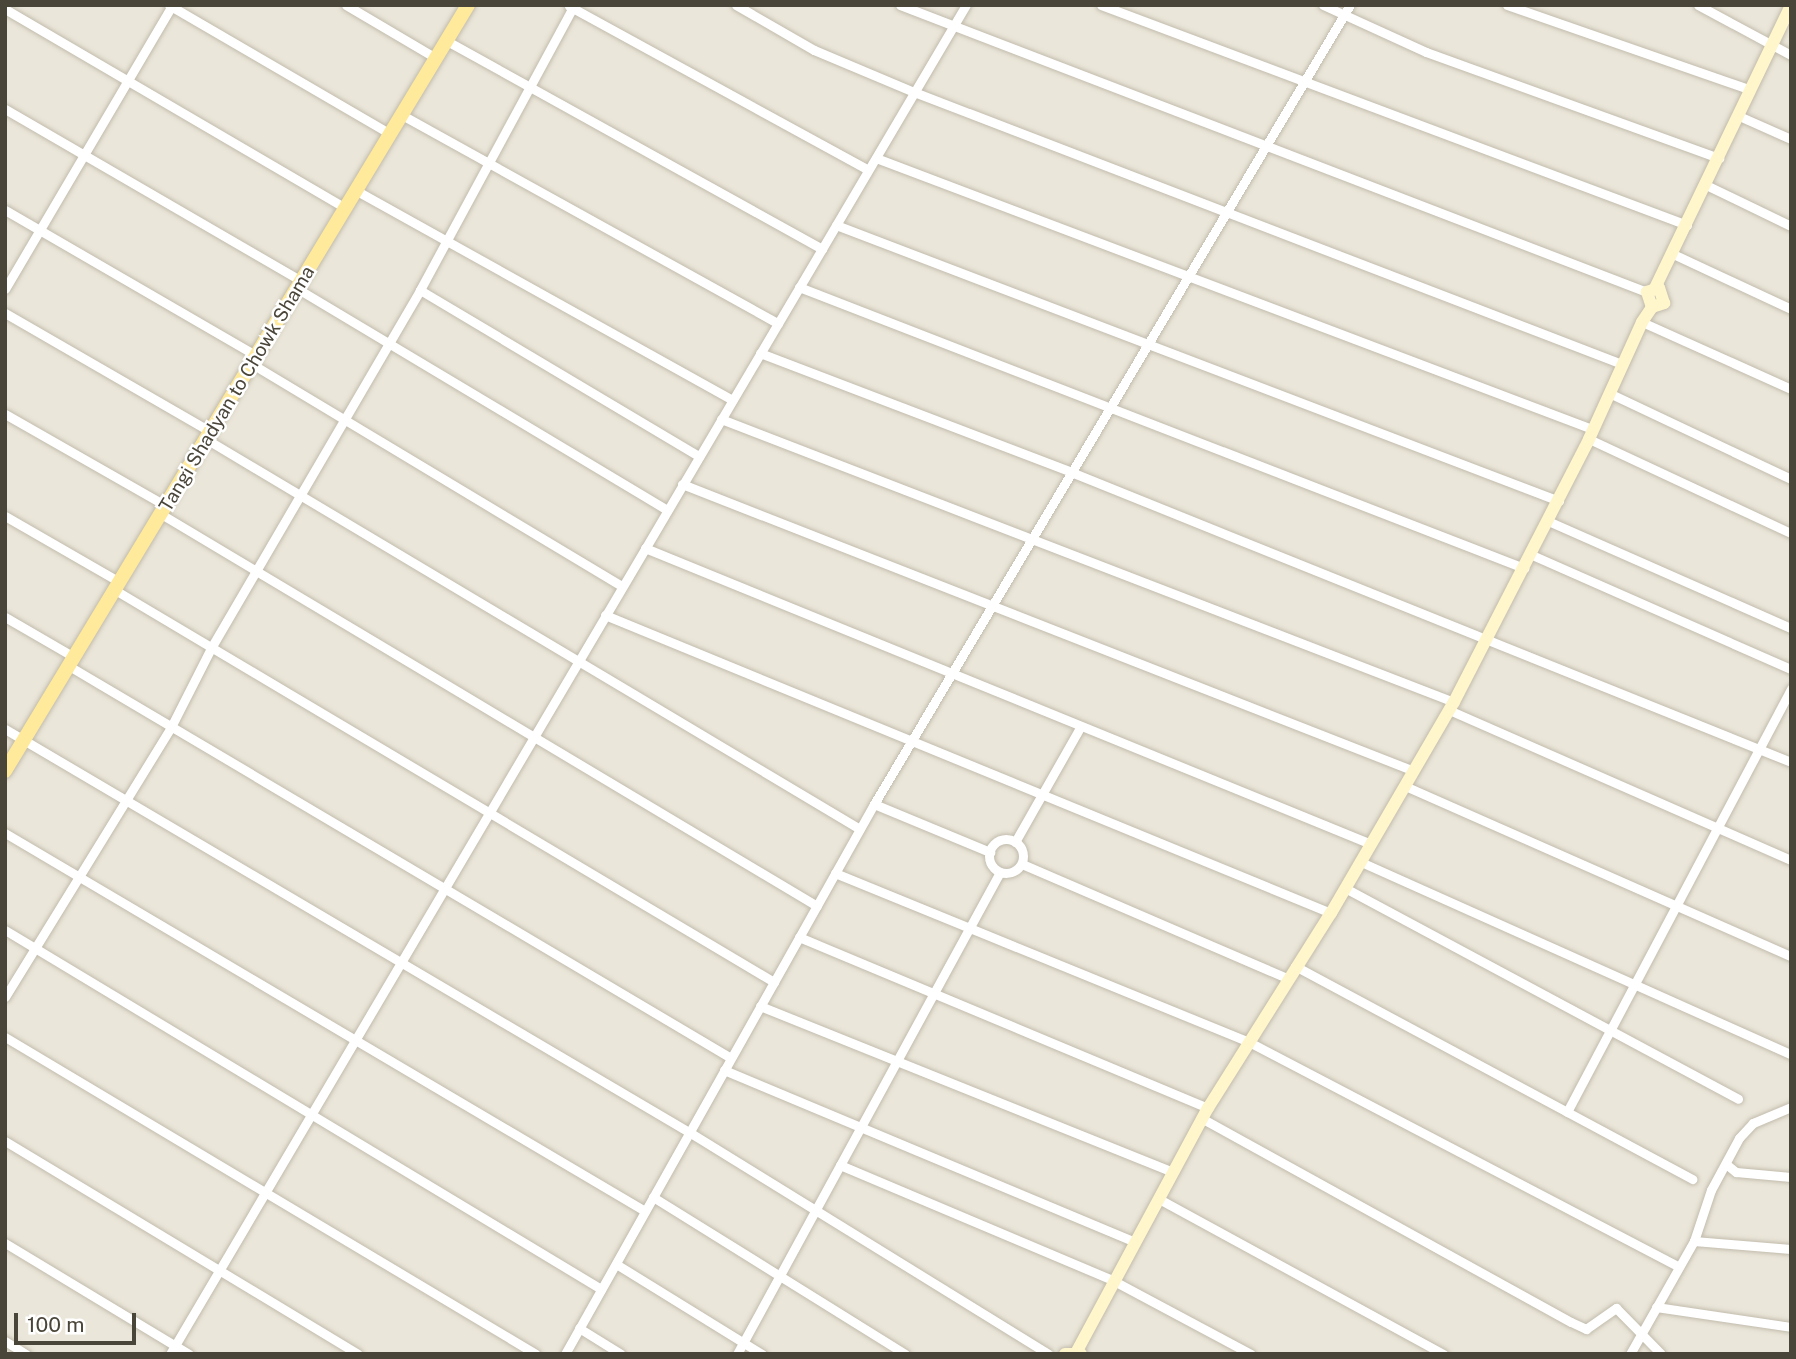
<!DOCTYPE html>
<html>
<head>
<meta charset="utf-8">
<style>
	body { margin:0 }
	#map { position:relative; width:1796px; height:1359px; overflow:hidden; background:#f6f3eb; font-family:"Public Sans",sans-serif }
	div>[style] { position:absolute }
	.residential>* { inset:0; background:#eae6d9; transform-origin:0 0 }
	.roads { filter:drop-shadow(0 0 2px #c2bcad) drop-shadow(0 0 2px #c2bcad) }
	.minor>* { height:9px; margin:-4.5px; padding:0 4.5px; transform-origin:4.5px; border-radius:4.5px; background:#fff }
	.minor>.ring { margin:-4.5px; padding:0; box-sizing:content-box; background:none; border:9px solid #fff; border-radius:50% }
	.secondary>* { height:12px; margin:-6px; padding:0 6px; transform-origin:6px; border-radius:6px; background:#fff6cc }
	.primary>* { height:14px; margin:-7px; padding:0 7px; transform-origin:7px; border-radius:7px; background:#ffe99b }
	span { translate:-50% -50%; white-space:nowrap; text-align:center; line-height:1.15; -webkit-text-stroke:5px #fff; paint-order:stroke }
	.street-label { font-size:19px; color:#4a4539 }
	.frame { position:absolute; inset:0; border:7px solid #4a4539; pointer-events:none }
	.scale { position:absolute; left:14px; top:1313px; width:122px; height:32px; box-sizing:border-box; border:4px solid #4a4539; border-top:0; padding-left:9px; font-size:21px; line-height:24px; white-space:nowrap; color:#4a4539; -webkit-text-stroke:5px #fff; paint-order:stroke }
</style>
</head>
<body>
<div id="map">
	<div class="residential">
		<div style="left:5px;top:5px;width:1786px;height:1349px"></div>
	</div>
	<div class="roads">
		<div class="minor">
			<div style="left:169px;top:5px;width:257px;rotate:30.2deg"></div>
			<div style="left:346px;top:5px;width:104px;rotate:30.5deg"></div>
			<div style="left:736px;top:5px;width:90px;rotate:30deg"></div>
			<div style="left:814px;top:50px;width:108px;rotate:22.8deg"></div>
			<div style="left:914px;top:92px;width:758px;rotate:21.02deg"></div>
			<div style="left:900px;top:5px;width:800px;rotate:21.02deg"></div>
			<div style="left:1101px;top:5px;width:626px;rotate:20.58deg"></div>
			<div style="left:1323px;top:5px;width:113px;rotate:24.5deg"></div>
			<div style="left:1426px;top:52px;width:312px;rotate:19.9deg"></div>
			<div style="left:1507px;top:5px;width:258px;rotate:19.2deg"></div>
			<div style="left:1698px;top:5px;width:106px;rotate:28.3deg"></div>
			<div style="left:569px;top:6px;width:341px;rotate:28.7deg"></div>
			<div style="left:5px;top:9px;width:395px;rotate:30.3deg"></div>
			<div style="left:447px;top:41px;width:429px;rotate:29deg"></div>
			<div style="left:5px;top:109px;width:343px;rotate:30.1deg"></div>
			<div style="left:402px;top:115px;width:430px;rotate:29deg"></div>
			<div style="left:1739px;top:116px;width:57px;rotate:23.9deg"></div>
			<div style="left:876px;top:158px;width:766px;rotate:20.73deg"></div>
			<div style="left:1706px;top:185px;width:94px;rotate:25.8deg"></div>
			<div style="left:357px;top:191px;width:429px;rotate:29.1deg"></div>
			<div style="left:5px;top:210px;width:291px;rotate:30.1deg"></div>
			<div style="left:836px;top:225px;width:774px;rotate:20.89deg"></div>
			<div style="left:1673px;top:254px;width:130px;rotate:25deg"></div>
			<div style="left:799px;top:287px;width:778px;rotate:21.19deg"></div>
			<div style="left:5px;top:289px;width:329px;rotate:-59.5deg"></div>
			<div style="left:298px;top:289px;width:430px;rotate:30.9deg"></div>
			<div style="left:420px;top:290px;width:325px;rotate:30.8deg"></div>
			<div style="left:5px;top:313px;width:238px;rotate:30deg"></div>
			<div style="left:1642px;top:322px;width:163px;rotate:24.2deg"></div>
			<div style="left:760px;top:353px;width:333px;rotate:20.9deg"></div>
			<div style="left:1071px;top:472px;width:776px;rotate:21.94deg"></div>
			<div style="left:252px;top:364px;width:431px;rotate:31deg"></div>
			<div style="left:1609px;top:393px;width:201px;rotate:25.3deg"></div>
			<div style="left:5px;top:414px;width:185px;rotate:29.7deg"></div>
			<div style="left:721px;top:419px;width:786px;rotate:21.11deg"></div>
			<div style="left:206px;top:439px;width:761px;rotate:30.81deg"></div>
			<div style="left:1589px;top:439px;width:223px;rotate:25deg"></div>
			<div style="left:682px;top:484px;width:786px;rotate:21.41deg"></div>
			<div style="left:161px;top:514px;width:764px;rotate:30.86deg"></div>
			<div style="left:5px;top:516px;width:133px;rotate:29.9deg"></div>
			<div style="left:1548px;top:521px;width:266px;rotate:23.8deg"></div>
			<div style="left:645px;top:548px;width:784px;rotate:22.18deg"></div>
			<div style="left:1532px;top:555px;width:283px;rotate:23.8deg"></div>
			<div style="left:115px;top:590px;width:767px;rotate:30.75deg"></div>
			<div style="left:605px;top:615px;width:785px;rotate:22.32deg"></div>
			<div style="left:5px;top:617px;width:80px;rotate:30.1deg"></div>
			<div style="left:69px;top:666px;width:769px;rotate:30.63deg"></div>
			<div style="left:1449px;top:710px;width:373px;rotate:23.7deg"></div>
			<div style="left:5px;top:729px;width:794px;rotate:30.51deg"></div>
			<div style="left:689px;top:1132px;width:422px;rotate:31.7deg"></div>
			<div style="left:1405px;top:786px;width:422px;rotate:23.8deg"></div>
			<div style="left:874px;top:804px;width:126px;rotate:22.5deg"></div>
			<div style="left:5px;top:833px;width:743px;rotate:30.57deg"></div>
			<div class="ring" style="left:989px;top:839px;width:25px;height:25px"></div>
			<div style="left:1015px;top:842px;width:133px;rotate:-60.4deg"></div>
			<div style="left:1361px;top:862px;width:471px;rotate:24.1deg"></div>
			<div style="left:1022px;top:864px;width:288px;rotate:23.3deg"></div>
			<div style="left:835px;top:873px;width:447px;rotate:22.2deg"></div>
			<div style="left:1249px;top:1042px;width:483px;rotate:27.6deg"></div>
			<div style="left:1345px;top:888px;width:446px;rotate:28.2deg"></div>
			<div style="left:5px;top:930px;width:696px;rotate:31.06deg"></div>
			<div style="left:799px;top:937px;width:443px;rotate:22.7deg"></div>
			<div style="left:1295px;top:966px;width:451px;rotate:28.2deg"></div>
			<div style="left:5px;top:997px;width:317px;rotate:-58.4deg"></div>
			<div style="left:171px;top:727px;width:89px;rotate:-63.1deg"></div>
			<div style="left:211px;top:648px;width:415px;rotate:-59.7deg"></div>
			<div style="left:420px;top:290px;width:324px;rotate:-61.6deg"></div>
			<div style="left:760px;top:1006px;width:445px;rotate:21.9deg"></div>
			<div style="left:5px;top:1037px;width:618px;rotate:30.84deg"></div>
			<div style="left:724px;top:1070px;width:446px;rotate:22.7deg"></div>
			<div style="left:1567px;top:1112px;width:479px;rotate:-62.1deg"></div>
			<div style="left:1203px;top:1119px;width:420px;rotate:28.9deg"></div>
			<div style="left:1571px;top:1322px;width:17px;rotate:25deg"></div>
			<div style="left:1586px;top:1329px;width:37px;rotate:-35deg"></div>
			<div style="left:1616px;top:1308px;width:64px;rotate:45.6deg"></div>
			<div style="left:5px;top:1141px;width:412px;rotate:31.1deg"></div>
			<div style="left:1726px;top:1164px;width:13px;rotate:39deg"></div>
			<div style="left:1736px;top:1172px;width:55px;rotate:5.2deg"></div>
			<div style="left:840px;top:1165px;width:298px;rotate:22.9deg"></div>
			<div style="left:1114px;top:1281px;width:155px;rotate:28.1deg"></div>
			<div style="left:653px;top:1197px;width:297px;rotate:31.9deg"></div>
			<div style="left:1159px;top:1199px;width:324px;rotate:28.6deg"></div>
			<div style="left:1694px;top:1241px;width:97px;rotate:4.7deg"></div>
			<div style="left:5px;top:1243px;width:215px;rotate:31.1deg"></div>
			<div style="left:616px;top:1264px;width:172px;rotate:31.7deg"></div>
			<div style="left:1656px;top:1307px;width:136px;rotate:8.4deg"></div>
			<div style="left:579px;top:1328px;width:49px;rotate:31.8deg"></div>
			<div style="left:5px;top:1341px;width:25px;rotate:32deg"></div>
			<div style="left:170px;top:1354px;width:1566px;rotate:-59.46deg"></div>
			<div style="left:565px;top:1354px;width:631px;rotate:-60.67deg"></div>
			<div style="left:874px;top:804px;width:930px;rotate:-59.22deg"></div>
			<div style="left:737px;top:1354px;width:549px;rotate:-61.38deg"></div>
			<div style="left:1630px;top:1354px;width:130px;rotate:-60.5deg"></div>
			<div style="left:1694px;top:1241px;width:54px;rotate:-71.6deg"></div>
			<div style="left:1711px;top:1190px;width:59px;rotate:-61.7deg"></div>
			<div style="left:1739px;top:1138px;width:21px;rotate:-47deg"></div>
			<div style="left:1753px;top:1123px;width:41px;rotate:-22.8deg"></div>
		</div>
		<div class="secondary">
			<div style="left:1655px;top:288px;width:313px;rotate:-64.3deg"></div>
			<div style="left:1077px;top:1351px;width:276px;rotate:-61.7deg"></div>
			<div style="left:1208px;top:1108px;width:231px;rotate:-57.8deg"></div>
			<div style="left:1331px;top:913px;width:244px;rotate:-59.8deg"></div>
			<div style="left:1454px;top:702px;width:296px;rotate:-62.8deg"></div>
			<div style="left:1589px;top:439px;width:128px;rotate:-65.6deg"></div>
			<div style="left:1642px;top:322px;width:18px;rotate:-56deg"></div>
			<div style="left:1652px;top:307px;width:13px;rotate:-18deg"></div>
			<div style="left:1664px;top:303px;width:16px;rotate:-108deg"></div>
			<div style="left:1659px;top:288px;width:13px;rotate:162deg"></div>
			<div style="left:1647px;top:292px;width:16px;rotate:72deg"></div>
			<div style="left:1065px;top:1354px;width:16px"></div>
		</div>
		<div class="primary">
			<div style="left:5px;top:771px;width:895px;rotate:-58.85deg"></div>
		</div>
	</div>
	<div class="street-label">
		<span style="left:237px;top:389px;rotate:-59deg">Tangi Shadyan to Chowk Shama</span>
	</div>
	<div class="frame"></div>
	<div class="scale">100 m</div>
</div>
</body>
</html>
